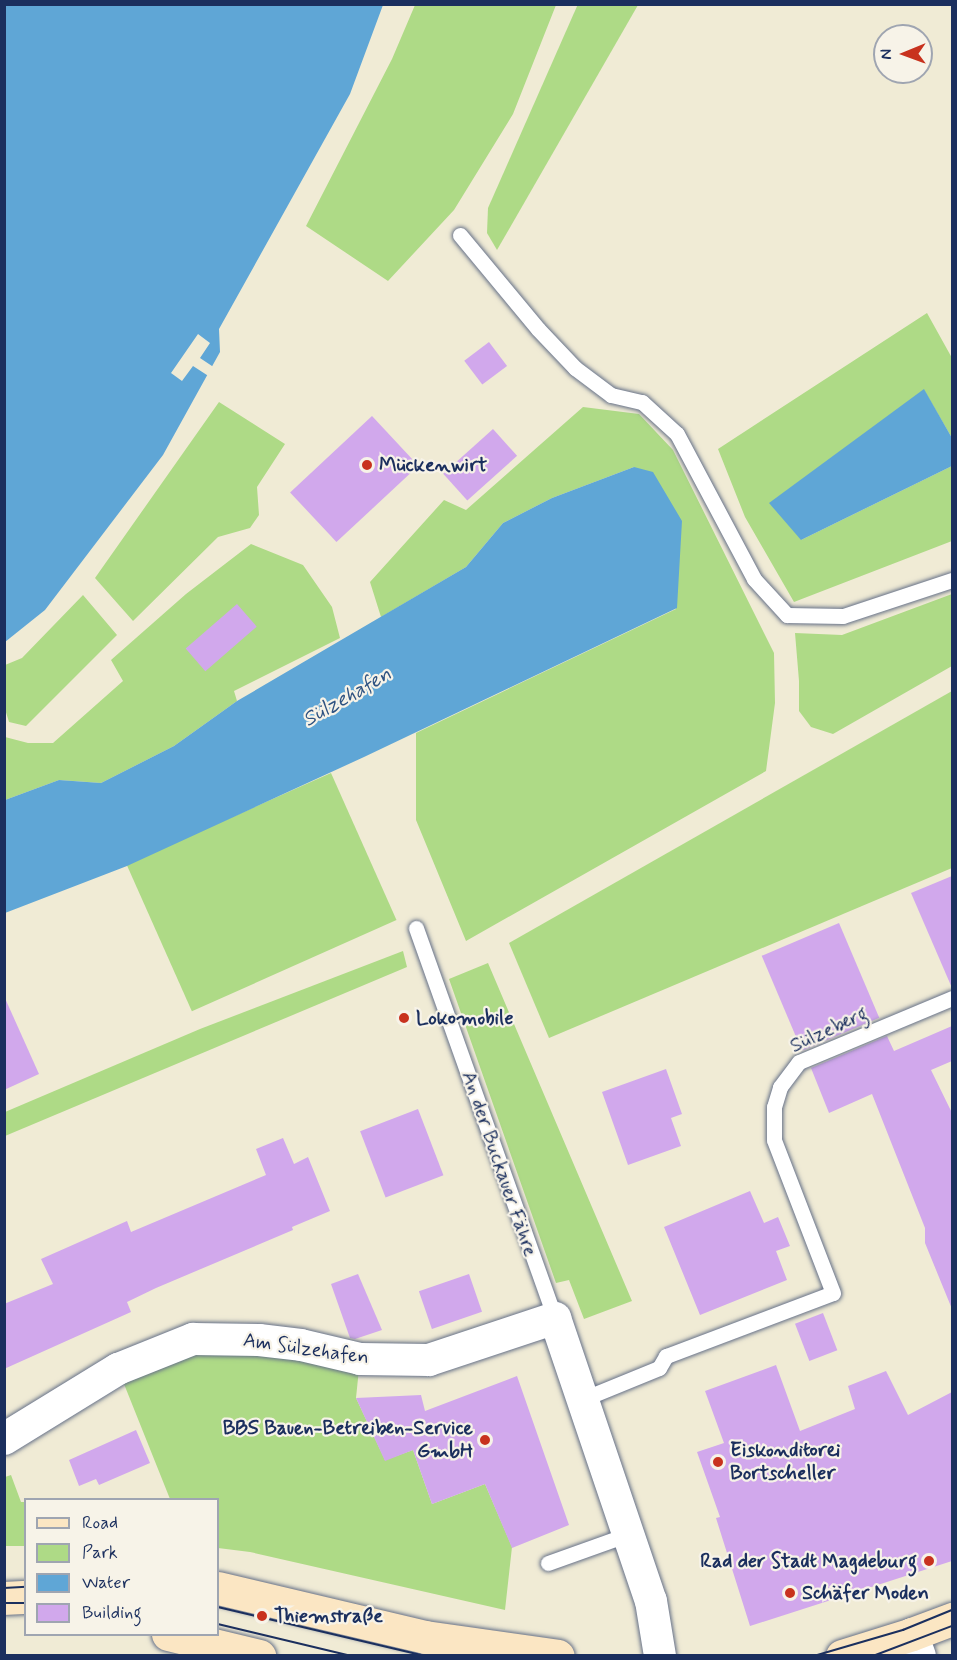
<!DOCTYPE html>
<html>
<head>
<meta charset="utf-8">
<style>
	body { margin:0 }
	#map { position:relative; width:957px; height:1660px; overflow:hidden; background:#f0ebd5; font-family:Mynerve,sans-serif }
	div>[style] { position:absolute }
	.green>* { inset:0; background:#aeda86; transform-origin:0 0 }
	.water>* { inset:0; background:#5fa6d6 }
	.pier>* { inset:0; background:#f0ebd5 }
	.building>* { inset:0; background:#d1a8ec; transform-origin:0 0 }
	.roads { filter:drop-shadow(0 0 2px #667188) drop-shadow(0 0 2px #667188) }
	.service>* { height:15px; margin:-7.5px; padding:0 7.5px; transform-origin:7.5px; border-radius:7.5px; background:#fff }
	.minor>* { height:32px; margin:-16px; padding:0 16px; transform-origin:16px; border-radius:16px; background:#fff }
	.secondary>* { height:33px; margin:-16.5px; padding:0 16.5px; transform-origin:16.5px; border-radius:16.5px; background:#fbe6c3 }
	.tram>* { height:1.5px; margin:-0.75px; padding:0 0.75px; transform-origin:0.75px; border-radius:0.75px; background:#1b2f5e }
	.dots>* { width:16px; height:16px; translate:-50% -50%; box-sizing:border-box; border:3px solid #f7f3e8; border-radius:50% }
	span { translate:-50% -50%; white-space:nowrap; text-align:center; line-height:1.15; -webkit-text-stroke:4.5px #f7f3e8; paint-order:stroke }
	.poi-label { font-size:20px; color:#1b2f5e; font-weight:700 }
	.left { translate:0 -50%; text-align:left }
	.right { translate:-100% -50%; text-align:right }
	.street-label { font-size:20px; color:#1b2f5e }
	.water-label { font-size:21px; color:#2f5382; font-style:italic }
	.frame { position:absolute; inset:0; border:6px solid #1b2f5e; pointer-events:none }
	.legend { position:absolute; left:24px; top:1498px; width:195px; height:138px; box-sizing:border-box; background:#f7f3e8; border:2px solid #9fa5b1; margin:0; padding:8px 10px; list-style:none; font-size:18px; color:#1b2f5e }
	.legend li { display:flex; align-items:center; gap:12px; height:30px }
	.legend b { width:30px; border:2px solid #9fa5b1 }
	.north { position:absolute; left:873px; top:24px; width:60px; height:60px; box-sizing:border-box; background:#f7f3e8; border:2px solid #9fa5b1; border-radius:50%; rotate:269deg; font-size:16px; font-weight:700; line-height:24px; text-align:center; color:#1b2f5e }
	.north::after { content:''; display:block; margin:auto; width:21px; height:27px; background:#c8321e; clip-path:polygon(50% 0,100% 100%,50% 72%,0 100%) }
</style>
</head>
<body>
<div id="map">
	<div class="green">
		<div style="clip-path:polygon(578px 4px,638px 5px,497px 250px,487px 233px,488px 208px)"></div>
		<div style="clip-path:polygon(415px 5px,556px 5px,513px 114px,454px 210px,388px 281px,306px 226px,392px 59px)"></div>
		<div style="clip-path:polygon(927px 313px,952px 358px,952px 438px,924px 390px,801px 540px,952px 466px,952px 541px,794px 602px,745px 517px,718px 449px)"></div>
		<div style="clip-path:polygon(219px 402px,285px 444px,257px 487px,259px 515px,250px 528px,218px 537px,133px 621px,95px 578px)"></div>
		<div style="clip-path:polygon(583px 407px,639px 414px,673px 450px,774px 653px,775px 703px,766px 771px,466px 941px,416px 820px,416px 733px,676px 609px,634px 467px,552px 498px,503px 523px,466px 567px,381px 617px,370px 582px,444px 500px,466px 510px)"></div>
		<div style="clip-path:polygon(251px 544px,303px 565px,332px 607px,340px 638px,234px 691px,237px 701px,174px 746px,101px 783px,59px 780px,5px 800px,5px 737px,28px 743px,53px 743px,123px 681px,111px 660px,186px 594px)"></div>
		<div style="clip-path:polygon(952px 594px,952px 666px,833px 734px,811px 727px,799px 711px,799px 681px,795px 633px,842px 635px)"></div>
		<div style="clip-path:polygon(83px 595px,117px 635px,26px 726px,9px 722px,5px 709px,5px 665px,22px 658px)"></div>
		<div style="clip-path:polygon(952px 691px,952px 868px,549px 1038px,509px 943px)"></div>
		<div style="left:331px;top:773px;width:161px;height:224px;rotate:66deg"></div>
		<div style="clip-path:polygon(403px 951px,407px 967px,5px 1136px,5px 1112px,200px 1029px)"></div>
		<div style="clip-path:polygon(488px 963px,632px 1301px,584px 1319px,569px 1280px,556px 1283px,449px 979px)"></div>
		<div style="clip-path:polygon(193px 1339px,360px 1359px,356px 1398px,385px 1460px,413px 1450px,432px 1504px,485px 1484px,512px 1547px,505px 1610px,250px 1552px,218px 1548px,218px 1500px,170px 1499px,118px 1369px)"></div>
		<div style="clip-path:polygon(11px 1475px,21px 1502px,25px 1502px,25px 1546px,5px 1546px,5px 1477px)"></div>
	</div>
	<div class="water">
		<div style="clip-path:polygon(5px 5px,383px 5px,350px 94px,219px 329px,220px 352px,163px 455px,45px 610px,5px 642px)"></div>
		<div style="clip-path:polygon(924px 389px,952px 438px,952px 466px,801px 540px,769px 503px)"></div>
		<div style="clip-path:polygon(634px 467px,653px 472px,682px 521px,677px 608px,364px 757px,127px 866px,5px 913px,5px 800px,59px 780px,101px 783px,174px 746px,237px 701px,466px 567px,503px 523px,552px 498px)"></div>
	</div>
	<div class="pier">
		<div style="clip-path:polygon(198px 334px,210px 343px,200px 358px,215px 368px,210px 377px,193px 366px,182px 381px,171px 373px)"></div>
	</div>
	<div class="building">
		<div style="left:489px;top:342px;width:30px;height:31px;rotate:53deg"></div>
		<div style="left:372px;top:416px;width:68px;height:112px;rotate:47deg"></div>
		<div style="left:493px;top:429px;width:36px;height:67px;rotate:48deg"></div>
		<div style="left:237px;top:604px;width:30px;height:68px;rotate:49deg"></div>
		<div style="clip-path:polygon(952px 876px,952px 988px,911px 893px)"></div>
		<div style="left:839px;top:923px;width:103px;height:84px;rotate:67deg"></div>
		<div style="clip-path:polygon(4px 996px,39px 1074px,4px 1090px)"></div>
		<div style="clip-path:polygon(952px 1026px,952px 1061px,931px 1070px,952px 1113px,952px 1309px,925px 1243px,925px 1228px,872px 1094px,829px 1113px,811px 1068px,887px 1036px,894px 1051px)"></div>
		<div style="clip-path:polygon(666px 1069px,682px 1114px,671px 1118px,681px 1146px,628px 1165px,602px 1092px)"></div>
		<div style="left:418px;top:1109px;width:71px;height:62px;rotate:69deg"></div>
		<div style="clip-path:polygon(283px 1138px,294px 1164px,308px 1157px,330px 1211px,292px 1227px,293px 1230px,156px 1288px,127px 1302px,131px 1312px,4px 1369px,4px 1304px,53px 1284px,41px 1259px,127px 1221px,131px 1232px,266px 1175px,256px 1149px)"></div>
		<div style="clip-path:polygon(750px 1191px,764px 1223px,778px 1217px,790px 1246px,776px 1251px,787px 1280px,700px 1315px,664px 1227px)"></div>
		<div style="clip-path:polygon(358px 1274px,382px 1330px,355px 1339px,350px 1338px,331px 1284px)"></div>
		<div style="left:469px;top:1274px;width:40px;height:53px;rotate:71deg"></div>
		<div style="left:823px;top:1313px;width:40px;height:30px;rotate:69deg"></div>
		<div style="clip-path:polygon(776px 1365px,800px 1431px,855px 1409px,848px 1386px,886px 1371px,908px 1415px,952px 1392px,952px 1561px,750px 1626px,716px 1518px,720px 1517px,697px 1452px,724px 1443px,705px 1391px)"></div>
		<div style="clip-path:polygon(517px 1376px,569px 1525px,512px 1548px,485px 1484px,432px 1504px,413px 1450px,385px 1461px,356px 1398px,421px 1395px,425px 1411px)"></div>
		<div style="clip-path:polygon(136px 1430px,150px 1463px,99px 1485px,96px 1479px,79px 1486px,69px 1460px)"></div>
	</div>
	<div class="roads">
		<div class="service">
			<div style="left:460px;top:235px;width:122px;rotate:50.3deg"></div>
			<div style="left:538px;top:329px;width:54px;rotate:46.5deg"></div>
			<div style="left:575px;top:368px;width:45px;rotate:36.9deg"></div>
			<div style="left:611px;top:395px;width:32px;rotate:13deg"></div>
			<div style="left:642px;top:402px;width:47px;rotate:42.4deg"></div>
			<div style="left:677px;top:434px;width:164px;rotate:62deg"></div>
			<div style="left:754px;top:579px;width:49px;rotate:47.5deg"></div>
			<div style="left:787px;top:615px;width:56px;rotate:1deg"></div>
			<div style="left:843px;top:616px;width:115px;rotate:-18.3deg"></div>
			<div style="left:416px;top:928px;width:414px;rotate:70.4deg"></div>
			<div style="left:583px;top:1399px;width:82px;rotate:-22.2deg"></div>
			<div style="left:659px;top:1368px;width:14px;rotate:-60deg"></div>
			<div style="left:666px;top:1356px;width:178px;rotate:-20.7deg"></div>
			<div style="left:833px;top:1293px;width:164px;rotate:-111.1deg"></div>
			<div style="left:774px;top:1140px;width:33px;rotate:-90deg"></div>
			<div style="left:774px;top:1107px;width:21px;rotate:-73deg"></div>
			<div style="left:780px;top:1087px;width:31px;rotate:-53deg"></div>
			<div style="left:799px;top:1062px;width:166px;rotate:-22.7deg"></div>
			<div style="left:548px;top:1563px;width:86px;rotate:-19.7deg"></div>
		</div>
		<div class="minor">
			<div style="left:4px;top:1439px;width:134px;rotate:-31.6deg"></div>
			<div style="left:118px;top:1369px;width:81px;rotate:-21.8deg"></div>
			<div style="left:193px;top:1339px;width:66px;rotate:0.9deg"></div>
			<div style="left:259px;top:1340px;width:42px;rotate:6.8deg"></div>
			<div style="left:301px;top:1345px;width:61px;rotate:13.3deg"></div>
			<div style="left:360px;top:1359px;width:69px;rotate:0.8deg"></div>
			<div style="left:429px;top:1360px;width:133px;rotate:-18.4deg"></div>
			<div style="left:555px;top:1318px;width:299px;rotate:71.3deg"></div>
			<div style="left:651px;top:1601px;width:56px;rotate:80.7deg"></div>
			<div style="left:912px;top:1634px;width:23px;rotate:70deg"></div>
		</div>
		<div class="secondary">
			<div style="left:218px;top:1588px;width:213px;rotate:13.3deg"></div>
			<div style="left:425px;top:1637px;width:134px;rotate:8.1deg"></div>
			<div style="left:4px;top:1598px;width:22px;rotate:-3deg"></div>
			<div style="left:168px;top:1634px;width:94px;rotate:13.6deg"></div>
			<div style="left:842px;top:1656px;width:73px;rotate:-17.4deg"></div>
			<div style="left:912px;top:1634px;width:43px;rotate:-20.6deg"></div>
		</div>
	</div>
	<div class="tram">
		<div style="left:4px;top:1588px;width:22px;rotate:-3deg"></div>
		<div style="left:4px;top:1603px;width:22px"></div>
		<div style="left:218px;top:1607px;width:214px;rotate:13.3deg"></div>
		<div style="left:218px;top:1624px;width:137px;rotate:13.5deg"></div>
		<div style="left:814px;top:1656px;width:93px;rotate:-16.3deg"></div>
		<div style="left:903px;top:1630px;width:53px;rotate:-22.2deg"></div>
		<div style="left:873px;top:1656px;width:85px;rotate:-20.8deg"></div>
	</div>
	<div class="dots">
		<div style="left:367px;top:465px;background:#c8321e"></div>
		<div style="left:404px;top:1018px;background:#c8321e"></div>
		<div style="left:485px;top:1440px;background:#c8321e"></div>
		<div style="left:718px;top:1462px;background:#c8321e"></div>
		<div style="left:929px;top:1561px;background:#c8321e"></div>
		<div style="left:790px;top:1593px;background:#c8321e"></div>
		<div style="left:262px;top:1616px;background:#c8321e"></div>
	</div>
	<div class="poi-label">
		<span class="left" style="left:379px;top:465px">Mückenwirt</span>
		<span class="left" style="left:416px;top:1018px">Lokomobile</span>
		<span class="right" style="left:473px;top:1440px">BBS Bauen-Betreiben-Service<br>GmbH</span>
		<span class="left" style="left:730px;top:1462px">Eiskonditorei<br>Bortscheller</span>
		<span class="right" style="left:917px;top:1561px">Rad der Stadt Magdeburg</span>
		<span class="left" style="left:802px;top:1593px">Schäfer Moden</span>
		<span class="left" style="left:274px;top:1616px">Thiemstraße</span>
	</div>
	<div class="street-label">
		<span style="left:829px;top:1030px;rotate:-25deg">Sülzeberg</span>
		<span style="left:499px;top:1164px;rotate:71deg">An der Buckauer Fähre</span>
		<span style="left:306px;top:1349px;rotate:8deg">Am Sülzehafen</span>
	</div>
	<div class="water-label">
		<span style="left:347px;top:697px;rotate:-30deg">Sülzehafen</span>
	</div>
	<div class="frame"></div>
	<ul class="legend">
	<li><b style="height:8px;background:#fbe6c3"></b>Road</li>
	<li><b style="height:16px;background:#aeda86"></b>Park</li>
	<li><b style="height:16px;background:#5fa6d6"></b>Water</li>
	<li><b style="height:16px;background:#d1a8ec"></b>Building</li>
	</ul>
	<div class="north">N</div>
</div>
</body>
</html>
